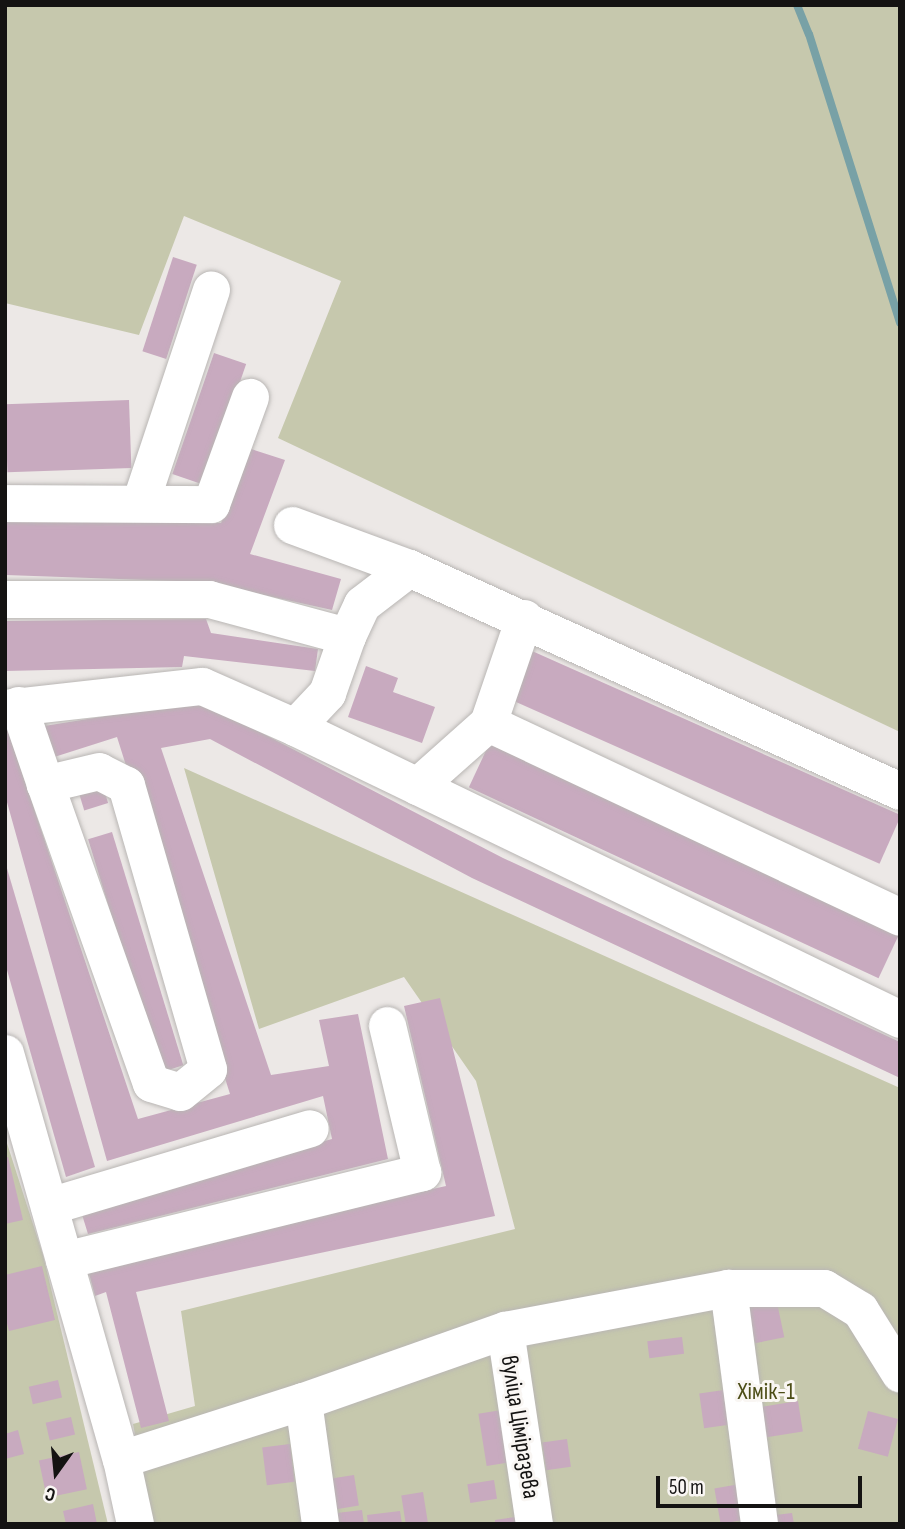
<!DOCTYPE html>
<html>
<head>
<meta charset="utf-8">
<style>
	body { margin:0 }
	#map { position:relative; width:905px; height:1529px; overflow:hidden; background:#ece8e6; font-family:"Sofia Sans Condensed",sans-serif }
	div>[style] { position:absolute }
	.green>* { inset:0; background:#c6c8ad }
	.stream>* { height:8px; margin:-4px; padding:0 4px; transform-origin:4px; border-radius:4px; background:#78a1a6 }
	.building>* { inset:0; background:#c8aabf; transform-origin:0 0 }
	.roads { filter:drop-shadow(0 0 2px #b9b6b4) drop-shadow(0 0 2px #b9b6b4) }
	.minor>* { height:37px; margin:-18.5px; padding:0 18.5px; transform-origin:18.5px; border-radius:18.5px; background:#fff }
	span { translate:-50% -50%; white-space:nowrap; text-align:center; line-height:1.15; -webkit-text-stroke:6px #f9f6f3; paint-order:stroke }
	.park-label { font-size:24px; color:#4c4d17 }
	.street-label { font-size:24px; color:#141312 }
	.frame { position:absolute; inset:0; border:7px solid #141312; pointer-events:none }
	.north { position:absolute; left:21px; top:1438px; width:70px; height:70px; -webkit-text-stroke:5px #f9f6f3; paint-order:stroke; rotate:195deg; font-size:19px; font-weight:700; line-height:28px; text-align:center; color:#141312 }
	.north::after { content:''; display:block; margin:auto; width:24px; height:32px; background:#141312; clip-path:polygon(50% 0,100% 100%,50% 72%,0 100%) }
	.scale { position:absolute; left:656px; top:1476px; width:206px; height:32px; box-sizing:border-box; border:4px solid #141312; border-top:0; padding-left:9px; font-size:21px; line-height:24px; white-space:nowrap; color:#141312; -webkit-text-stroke:5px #f9f6f3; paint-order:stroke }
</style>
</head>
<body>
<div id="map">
	<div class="green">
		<div style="clip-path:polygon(5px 5px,900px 5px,900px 732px,278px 438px,341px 281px,184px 216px,139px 335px,5px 303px)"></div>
		<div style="clip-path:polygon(184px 768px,900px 1088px,900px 1524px,152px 1524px,133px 1424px,195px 1406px,181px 1311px,515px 1229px,476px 1081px,404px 977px,259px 1029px)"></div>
		<div style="clip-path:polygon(5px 1137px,43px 1255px,108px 1524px,5px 1524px)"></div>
	</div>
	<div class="stream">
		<div style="left:797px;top:5px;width:31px;rotate:68deg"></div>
		<div style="left:809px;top:34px;width:303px;rotate:72.5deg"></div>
	</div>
	<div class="building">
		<div style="left:173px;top:257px;width:25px;height:99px;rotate:18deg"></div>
		<div style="left:214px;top:353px;width:34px;height:128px;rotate:19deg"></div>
		<div style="left:129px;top:400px;width:68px;height:124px;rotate:88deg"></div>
		<div style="clip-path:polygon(251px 449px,285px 460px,250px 554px,341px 579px,332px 610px,205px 582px,5px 575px,5px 520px,221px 523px)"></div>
		<div style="clip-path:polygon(206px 619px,211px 633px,318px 649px,315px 671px,184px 656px,182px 667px,5px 671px,5px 621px)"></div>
		<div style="left:532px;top:651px;width:404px;height:53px;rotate:24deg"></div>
		<div style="clip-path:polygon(366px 666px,398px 678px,393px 692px,435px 707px,422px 743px,348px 717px)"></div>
		<div style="clip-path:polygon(200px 701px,503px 858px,900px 1042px,900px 1078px,472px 878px,210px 739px,161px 748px,271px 1075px,329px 1066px,319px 1020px,358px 1014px,388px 1159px,88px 1234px,80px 1208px,332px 1139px,323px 1096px,107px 1161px,5px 795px,5px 722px,138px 1119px,230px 1094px,117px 737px,48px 759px,38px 727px)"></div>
		<div style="left:490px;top:742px;width:452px;height:50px;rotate:25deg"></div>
		<div style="left:102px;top:783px;width:21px;height:25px;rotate:73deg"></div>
		<div style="left:112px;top:832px;width:244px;height:25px;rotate:73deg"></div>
		<div style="clip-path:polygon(6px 865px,95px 1167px,66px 1177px,5px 963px)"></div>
		<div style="clip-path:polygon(440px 998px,495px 1216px,136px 1292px,169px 1421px,141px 1428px,106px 1292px,95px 1296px,87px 1266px,446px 1186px,404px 1006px)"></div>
		<div style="clip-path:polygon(8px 1157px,23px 1220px,5px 1224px,5px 1158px)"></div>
		<div style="clip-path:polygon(42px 1266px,55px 1320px,9px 1331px,5px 1316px,5px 1275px)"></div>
		<div style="left:776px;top:1298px;width:40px;height:30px;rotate:78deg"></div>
		<div style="left:682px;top:1337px;width:17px;height:35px;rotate:83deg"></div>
		<div style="left:58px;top:1380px;width:18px;height:30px;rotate:77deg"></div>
		<div style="left:724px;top:1390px;width:35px;height:25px;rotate:82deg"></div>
		<div style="left:798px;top:1401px;width:31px;height:46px;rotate:81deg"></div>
		<div style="left:508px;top:1409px;width:53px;height:30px;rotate:81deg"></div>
		<div style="left:868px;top:1411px;width:31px;height:39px;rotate:15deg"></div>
		<div style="left:71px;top:1417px;width:18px;height:26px;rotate:77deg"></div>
		<div style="clip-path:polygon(18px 1430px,24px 1454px,5px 1459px,5px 1434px)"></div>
		<div style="left:567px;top:1439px;width:28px;height:25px;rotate:82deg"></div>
		<div style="left:290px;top:1444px;width:38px;height:28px;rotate:83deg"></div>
		<div style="left:79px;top:1452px;width:38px;height:41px;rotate:78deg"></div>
		<div style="left:354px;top:1475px;width:31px;height:26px;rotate:81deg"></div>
		<div style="left:494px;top:1480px;width:19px;height:27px;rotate:81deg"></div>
		<div style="left:740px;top:1484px;width:36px;height:26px;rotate:80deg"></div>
		<div style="left:423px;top:1492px;width:32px;height:22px;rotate:81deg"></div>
		<div style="clip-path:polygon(93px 1504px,97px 1524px,66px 1524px,63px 1511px)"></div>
		<div style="clip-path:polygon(362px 1510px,364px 1524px,339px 1524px,337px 1513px)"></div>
		<div style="clip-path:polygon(400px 1511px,402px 1524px,368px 1524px,367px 1515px)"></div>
		<div style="clip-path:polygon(792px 1513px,794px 1524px,768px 1524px,767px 1516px)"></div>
		<div style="clip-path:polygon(522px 1516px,523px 1524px,495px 1524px,495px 1520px)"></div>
	</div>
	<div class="roads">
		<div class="minor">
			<div style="left:5px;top:503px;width:206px;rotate:0.3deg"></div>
			<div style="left:211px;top:504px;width:114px;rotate:-70deg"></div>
			<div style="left:140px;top:503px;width:225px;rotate:-71.6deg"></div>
			<div style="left:292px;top:525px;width:125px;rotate:20.2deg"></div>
			<div style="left:409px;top:568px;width:539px;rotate:24.43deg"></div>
			<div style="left:5px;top:599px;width:204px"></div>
			<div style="left:209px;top:599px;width:143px;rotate:15deg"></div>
			<div style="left:18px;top:705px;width:83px;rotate:71.1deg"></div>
			<div style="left:45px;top:784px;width:317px;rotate:70.5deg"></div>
			<div style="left:151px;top:1083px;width:30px;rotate:17deg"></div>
			<div style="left:180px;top:1092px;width:36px;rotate:-39deg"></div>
			<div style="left:208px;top:1069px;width:296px;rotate:-106.1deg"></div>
			<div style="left:126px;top:785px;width:30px;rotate:-153deg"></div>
			<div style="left:99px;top:771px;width:56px;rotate:166.5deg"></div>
			<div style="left:5px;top:708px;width:198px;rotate:-6.4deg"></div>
			<div style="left:202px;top:686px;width:102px;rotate:23.8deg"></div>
			<div style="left:295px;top:727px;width:672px;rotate:25.76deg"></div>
			<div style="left:488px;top:723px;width:455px;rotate:25.2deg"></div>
			<div style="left:295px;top:727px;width:47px;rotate:-46.7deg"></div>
			<div style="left:327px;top:693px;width:60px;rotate:-70.7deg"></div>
			<div style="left:347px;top:636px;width:35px;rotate:-65deg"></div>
			<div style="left:362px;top:604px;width:59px;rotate:-37.5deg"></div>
			<div style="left:417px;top:786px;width:95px;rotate:-41.6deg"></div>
			<div style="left:488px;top:723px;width:111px;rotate:-71.1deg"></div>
			<div style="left:5px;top:1053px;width:422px;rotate:74.1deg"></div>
			<div style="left:121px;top:1459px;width:66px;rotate:77.8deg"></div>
			<div style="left:49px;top:1206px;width:272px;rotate:-16.6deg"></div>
			<div style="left:64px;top:1260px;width:369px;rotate:-13.8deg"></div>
			<div style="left:422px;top:1172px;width:151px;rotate:-103.4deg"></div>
			<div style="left:728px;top:1288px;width:238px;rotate:82.5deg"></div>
			<div style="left:505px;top:1330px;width:196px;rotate:81.5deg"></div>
			<div style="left:303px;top:1401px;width:124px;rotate:82.1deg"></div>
			<div style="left:121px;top:1459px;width:191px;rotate:-17.7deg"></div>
			<div style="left:303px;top:1401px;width:214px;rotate:-19.4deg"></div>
			<div style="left:505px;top:1330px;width:227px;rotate:-10.7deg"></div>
			<div style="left:728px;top:1288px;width:96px"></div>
			<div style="left:824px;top:1288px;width:42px;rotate:31.4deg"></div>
			<div style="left:860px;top:1310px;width:75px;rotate:58deg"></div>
		</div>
	</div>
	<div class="park-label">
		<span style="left:766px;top:1392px">Хімік-1</span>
	</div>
	<div class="street-label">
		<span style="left:520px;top:1427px;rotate:81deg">вуліца Ціміразева</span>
	</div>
	<div class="frame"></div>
	<div class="north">С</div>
	<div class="scale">50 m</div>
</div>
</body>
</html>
